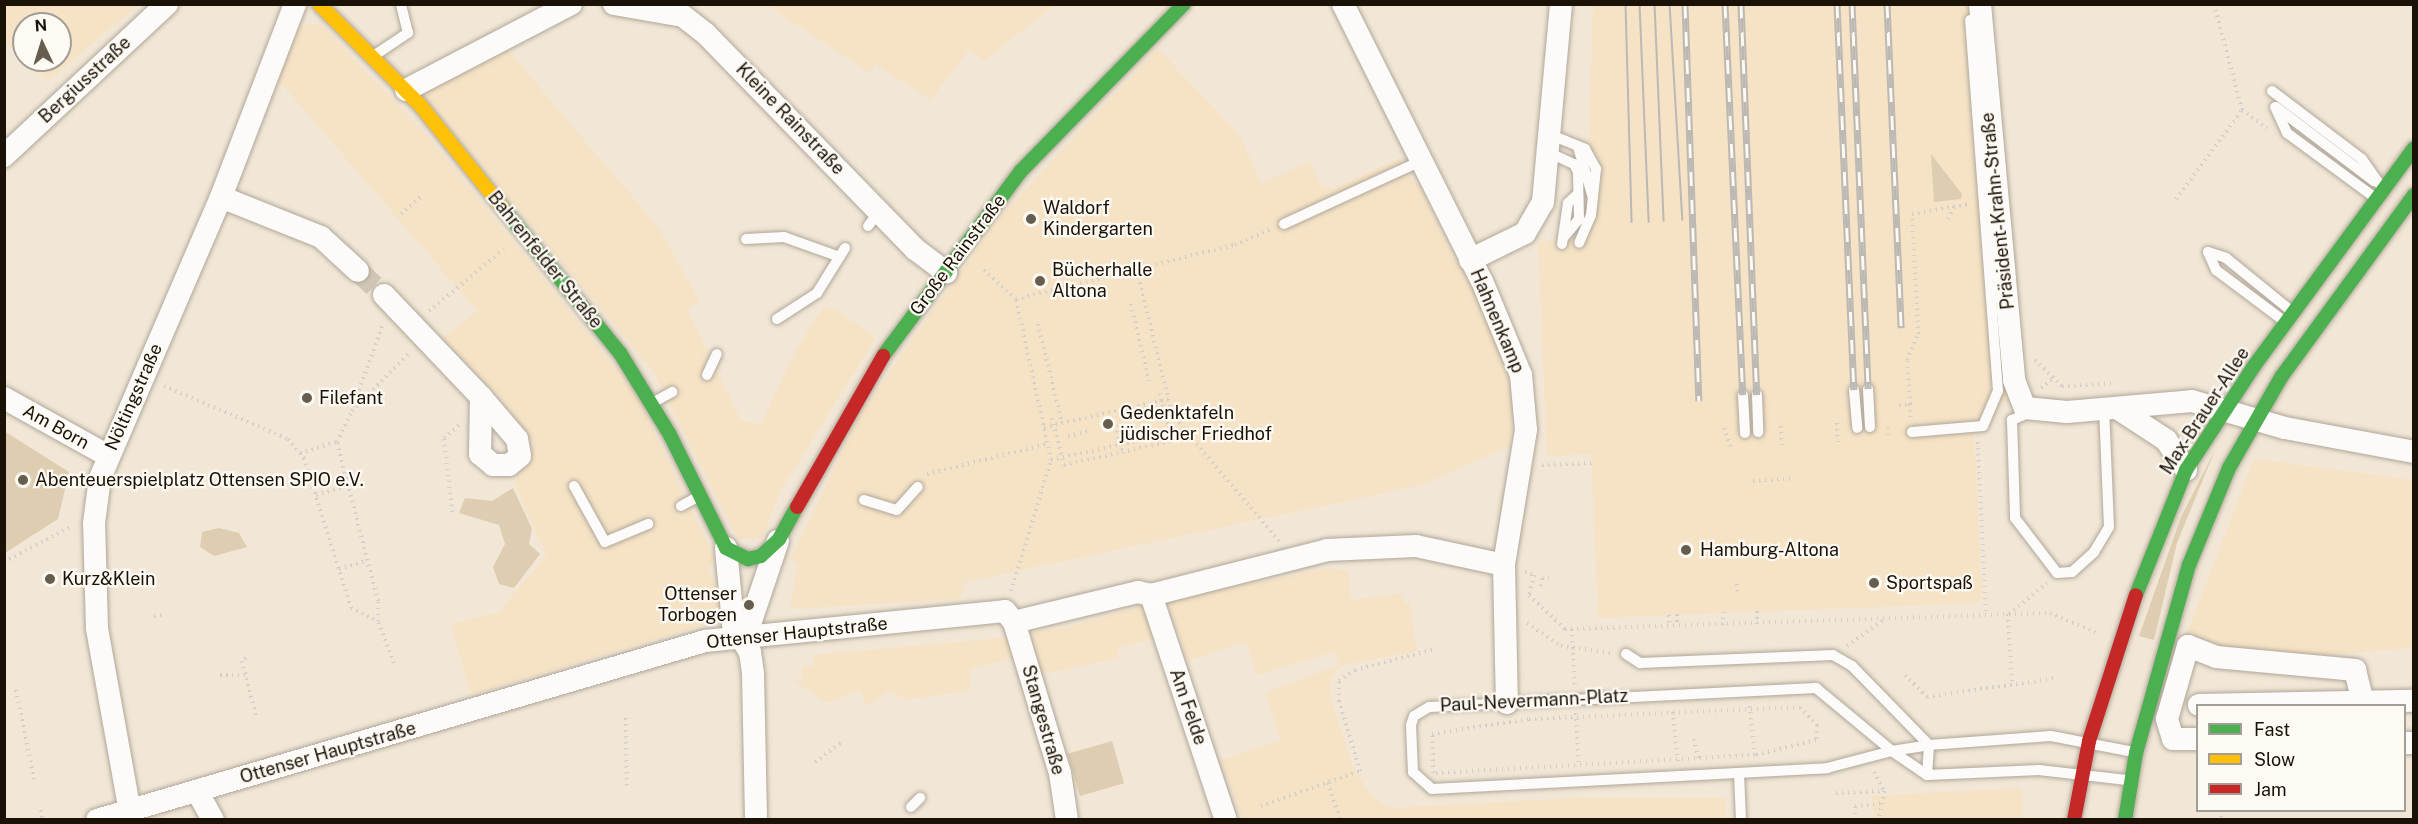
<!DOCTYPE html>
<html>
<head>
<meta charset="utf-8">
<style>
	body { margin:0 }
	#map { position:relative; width:2418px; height:824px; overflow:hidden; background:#f2e7d6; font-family:"Public Sans",sans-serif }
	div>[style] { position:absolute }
	.built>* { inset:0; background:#f6e3c6 }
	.green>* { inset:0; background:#dfcdb1; transform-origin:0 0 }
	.street-tunnel>* { height:22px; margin-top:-11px; transform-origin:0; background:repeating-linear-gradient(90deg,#d2c7b7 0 22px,transparent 0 33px) }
	.path>* { height:4px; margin-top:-2px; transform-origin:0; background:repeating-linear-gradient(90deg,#d3cfca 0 1.5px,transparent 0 6px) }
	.roads { filter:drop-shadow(0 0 2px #afa79a) drop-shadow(0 0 2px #afa79a) }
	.lane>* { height:10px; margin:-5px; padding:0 5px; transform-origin:5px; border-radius:5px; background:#fdfbf9 }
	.street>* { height:22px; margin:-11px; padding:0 11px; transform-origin:11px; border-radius:11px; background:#fdfbf9 }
	.fast>* { height:14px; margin:-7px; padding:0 7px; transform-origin:7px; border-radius:7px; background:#4caf50 }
	.slow>* { height:14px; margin:-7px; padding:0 7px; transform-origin:7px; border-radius:7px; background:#ffc107 }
	.jam>* { height:14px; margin:-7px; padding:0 7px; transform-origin:7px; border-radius:7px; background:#c62828 }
	.tram>* { height:1.5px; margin:-0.75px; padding:0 0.75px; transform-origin:0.75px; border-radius:0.75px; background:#bcb8b4 }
	.rail>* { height:7px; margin-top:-3.5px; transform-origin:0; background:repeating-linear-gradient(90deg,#fdf9f3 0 14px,#bcb8b4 0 28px); box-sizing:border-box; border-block:2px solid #bcb8b4 }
	.dots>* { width:16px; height:16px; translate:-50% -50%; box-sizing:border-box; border:3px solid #fdf9f3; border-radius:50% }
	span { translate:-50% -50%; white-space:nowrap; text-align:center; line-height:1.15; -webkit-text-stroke:4.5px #fdf9f3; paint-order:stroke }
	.street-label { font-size:18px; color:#1a1207 }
	.poi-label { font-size:18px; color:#1a1207 }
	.left { translate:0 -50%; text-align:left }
	.right { translate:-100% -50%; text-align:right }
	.frame { position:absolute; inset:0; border:6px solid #1a1207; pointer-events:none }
	.legend { position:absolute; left:2196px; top:704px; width:210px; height:108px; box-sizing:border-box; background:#fdf9f3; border:2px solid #a29d95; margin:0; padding:8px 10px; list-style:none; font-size:18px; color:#1a1207 }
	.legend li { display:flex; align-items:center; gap:12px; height:30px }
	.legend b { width:30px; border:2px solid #a29d95 }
	.north { position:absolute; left:12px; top:12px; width:60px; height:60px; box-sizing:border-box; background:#fdf9f3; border:2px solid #a29d95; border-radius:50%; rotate:356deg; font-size:16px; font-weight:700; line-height:24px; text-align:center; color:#1a1207 }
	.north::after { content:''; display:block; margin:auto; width:21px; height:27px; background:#665d4f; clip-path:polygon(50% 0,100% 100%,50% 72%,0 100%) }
</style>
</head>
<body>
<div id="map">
	<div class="built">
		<div style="clip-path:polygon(5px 4px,138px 4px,138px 5px,48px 81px,24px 60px,60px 60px,60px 24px,24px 24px,24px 60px,5px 42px)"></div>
		<div style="clip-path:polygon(773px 5px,773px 4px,1055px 5px,984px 61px,969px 50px,931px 100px,876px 65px,870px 73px,771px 8px)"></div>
		<div style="clip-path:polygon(1593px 5px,1972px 5px,2009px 399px,1974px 426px,1982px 598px,1977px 603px,1598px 618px,1591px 454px,1547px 456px,1538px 242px,1586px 236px)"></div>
		<div style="clip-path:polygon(321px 24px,431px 140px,635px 392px,715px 558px,708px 569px,721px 599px,717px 621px,471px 695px,451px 624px,499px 612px,546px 555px,514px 483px,534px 446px,510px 408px,442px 338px,477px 311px,274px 75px,299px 26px)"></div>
		<div style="clip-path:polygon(502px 43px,659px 228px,700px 302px,687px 309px,741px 420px,761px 424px,795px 351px,823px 308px,836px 309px,876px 338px,780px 492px,762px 539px,738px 539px,654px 373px,424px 97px,432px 80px)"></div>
		<div style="clip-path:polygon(1157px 48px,1240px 135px,1261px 183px,1310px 162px,1322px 186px,1333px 189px,1400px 158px,1412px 182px,1419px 183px,1450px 252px,1471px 282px,1507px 369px,1513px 404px,1510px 446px,1422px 485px,965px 582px,960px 599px,795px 609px,790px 604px,798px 563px,790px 560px,861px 412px,995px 222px)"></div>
		<div style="clip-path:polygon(2254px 459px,2413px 480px,2413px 648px,2264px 660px,2185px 639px)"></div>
		<div style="clip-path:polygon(1328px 568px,1348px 571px,1351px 600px,1403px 593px,1404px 603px,1410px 603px,1417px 651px,1339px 666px,1331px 679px,1331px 699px,1353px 767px,1371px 795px,1389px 808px,1576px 798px,1725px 798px,1726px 819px,1242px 819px,1221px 760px,1281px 740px,1265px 693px,1339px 665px,1333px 652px,1257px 675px,1246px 642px,1188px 661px,1167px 600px)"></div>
		<div style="clip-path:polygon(1145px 605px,1155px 638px,1117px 649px,1119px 658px,1038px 675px,1024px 631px,1060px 629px)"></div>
		<div style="clip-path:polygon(1011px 637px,1016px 656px,970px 670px,971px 690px,906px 700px,889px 691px,866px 706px,860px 690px,826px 703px,793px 680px,803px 679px,802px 667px,814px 666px,813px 655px)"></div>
		<div style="clip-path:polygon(2022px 788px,2023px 819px,1874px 819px,1872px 796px)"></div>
	</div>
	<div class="green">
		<div style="clip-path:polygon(1931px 154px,1962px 194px,1961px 199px,1934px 202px)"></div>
		<div style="clip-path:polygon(4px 431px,69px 472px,58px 519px,5px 553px)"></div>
		<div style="clip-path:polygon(2215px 450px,2177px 543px,2154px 640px,2139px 636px,2181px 517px)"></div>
		<div style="clip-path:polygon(513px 488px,532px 529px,529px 544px,540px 554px,514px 588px,499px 584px,493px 567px,505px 544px,499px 525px,459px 513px,465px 498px,492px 501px)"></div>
		<div style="clip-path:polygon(219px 528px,239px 533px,247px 547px,214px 556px,200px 547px,202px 532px)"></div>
		<div style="left:1112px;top:741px;width:44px;height:46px;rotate:74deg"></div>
	</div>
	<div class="street-tunnel">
		<div style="left:358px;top:271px;width:35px;rotate:43deg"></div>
	</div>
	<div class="path">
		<div style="left:2214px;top:4px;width:110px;rotate:75.2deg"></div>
		<div style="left:2242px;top:110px;width:31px;rotate:36deg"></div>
		<div style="left:2176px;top:199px;width:111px;rotate:-53.4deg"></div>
		<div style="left:401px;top:214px;width:29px;rotate:-41deg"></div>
		<div style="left:1948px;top:219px;width:16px;rotate:-63deg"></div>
		<div style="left:984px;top:270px;width:43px;rotate:42.2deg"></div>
		<div style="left:1016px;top:299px;width:226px;rotate:-13.9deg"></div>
		<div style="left:1235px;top:245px;width:39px;rotate:-24deg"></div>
		<div style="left:1137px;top:271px;width:146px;rotate:76.2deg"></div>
		<div style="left:1172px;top:413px;width:21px;rotate:53deg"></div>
		<div style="left:1131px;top:304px;width:79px;rotate:76.8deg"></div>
		<div style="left:429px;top:311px;width:97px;rotate:-39.6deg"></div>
		<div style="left:1038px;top:324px;width:102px;rotate:76.4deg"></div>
		<div style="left:2035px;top:360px;width:37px;rotate:44deg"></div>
		<div style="left:2062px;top:386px;width:54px;rotate:-3.2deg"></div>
		<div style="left:164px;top:386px;width:135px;rotate:23.1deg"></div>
		<div style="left:288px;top:439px;width:25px;rotate:50deg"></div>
		<div style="left:304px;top:458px;width:157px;rotate:72.6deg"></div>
		<div style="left:351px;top:608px;width:30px;rotate:26deg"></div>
		<div style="left:2041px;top:388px;width:16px;rotate:-38deg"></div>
		<div style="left:1910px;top:404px;width:14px;rotate:86deg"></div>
		<div style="left:1899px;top:405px;width:11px;rotate:-5deg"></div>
		<div style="left:1910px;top:404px;width:44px;rotate:-93.9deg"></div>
		<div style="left:1907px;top:360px;width:28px;rotate:-67deg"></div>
		<div style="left:1918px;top:334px;width:120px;rotate:-92.9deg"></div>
		<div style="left:1912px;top:214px;width:58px;rotate:-10deg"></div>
		<div style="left:353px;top:407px;width:88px;rotate:-70.1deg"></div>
		<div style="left:1052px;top:418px;width:49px;rotate:75.7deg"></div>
		<div style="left:1064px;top:465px;width:59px;rotate:-12.6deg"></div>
		<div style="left:1122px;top:452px;width:51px;rotate:-12.4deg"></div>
		<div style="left:1172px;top:441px;width:49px;rotate:-104.3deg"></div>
		<div style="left:1139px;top:420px;width:34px;rotate:-12deg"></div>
		<div style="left:1837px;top:423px;width:19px;rotate:87deg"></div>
		<div style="left:1116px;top:425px;width:28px;rotate:77deg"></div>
		<div style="left:1781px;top:426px;width:19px;rotate:87deg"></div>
		<div style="left:1044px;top:427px;width:128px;rotate:-12.6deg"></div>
		<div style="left:1724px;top:428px;width:20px;rotate:70deg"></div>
		<div style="left:1888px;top:428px;width:12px;rotate:90deg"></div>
		<div style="left:1068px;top:436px;width:22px;rotate:-13deg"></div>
		<div style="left:1978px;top:442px;width:173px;rotate:87.4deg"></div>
		<div style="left:300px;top:453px;width:39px;rotate:-17deg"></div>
		<div style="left:1051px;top:460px;width:137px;rotate:-12.6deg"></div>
		<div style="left:1185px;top:430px;width:147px;rotate:49.7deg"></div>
		<div style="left:1542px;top:465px;width:50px;rotate:-2.3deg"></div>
		<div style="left:927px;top:474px;width:124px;rotate:-14deg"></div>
		<div style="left:1753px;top:481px;width:41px;rotate:-4.2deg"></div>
		<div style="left:316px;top:495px;width:33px;rotate:-16deg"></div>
		<div style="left:452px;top:512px;width:74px;rotate:-96.2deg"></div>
		<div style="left:444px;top:438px;width:21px;rotate:-41deg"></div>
		<div style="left:4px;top:562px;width:77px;rotate:-27.9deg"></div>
		<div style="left:339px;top:569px;width:30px;rotate:-17deg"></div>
		<div style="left:1525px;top:572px;width:9px;rotate:18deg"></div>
		<div style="left:1534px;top:575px;width:21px;rotate:104deg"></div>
		<div style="left:1529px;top:595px;width:50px;rotate:43.4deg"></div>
		<div style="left:1565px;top:629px;width:485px;rotate:-1.9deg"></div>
		<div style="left:2050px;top:613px;width:51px;rotate:23.1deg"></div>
		<div style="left:1737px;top:584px;width:8px;rotate:83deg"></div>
		<div style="left:1541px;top:586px;width:8px;rotate:-83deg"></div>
		<div style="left:1542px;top:578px;width:7px;rotate:-8deg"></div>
		<div style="left:1011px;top:591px;width:137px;rotate:-73deg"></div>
		<div style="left:1051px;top:460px;width:165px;rotate:-102.3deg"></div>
		<div style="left:1757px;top:611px;width:13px;rotate:90deg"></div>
		<div style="left:1677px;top:614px;width:12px;rotate:90deg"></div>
		<div style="left:2008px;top:614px;width:68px;rotate:86.6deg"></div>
		<div style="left:2009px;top:614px;width:49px;rotate:-39.2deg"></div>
		<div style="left:1669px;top:615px;width:12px;rotate:85deg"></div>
		<div style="left:154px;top:616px;width:12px;rotate:-9deg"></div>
		<div style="left:1527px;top:623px;width:41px;rotate:34.1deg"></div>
		<div style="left:1561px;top:646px;width:52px;rotate:7.7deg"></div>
		<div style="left:1723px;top:625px;width:13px;rotate:-86deg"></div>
		<div style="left:1572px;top:629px;width:56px;rotate:86.9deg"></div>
		<div style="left:1847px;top:646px;width:47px;rotate:-35.4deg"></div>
		<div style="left:246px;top:658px;width:5px;rotate:143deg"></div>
		<div style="left:242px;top:661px;width:57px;rotate:75.7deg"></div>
		<div style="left:394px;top:663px;width:45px;rotate:-110.9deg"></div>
		<div style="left:378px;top:621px;width:20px;rotate:-90deg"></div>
		<div style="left:378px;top:601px;width:164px;rotate:-104.5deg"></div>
		<div style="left:337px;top:442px;width:34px;rotate:-64deg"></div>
		<div style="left:352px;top:411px;width:81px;rotate:-45.5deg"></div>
		<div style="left:220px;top:675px;width:27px"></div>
		<div style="left:1905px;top:675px;width:31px;rotate:45deg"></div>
		<div style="left:1927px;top:697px;width:131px;rotate:-8.3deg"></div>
		<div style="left:16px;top:690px;width:91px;rotate:78.6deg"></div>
		<div style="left:1750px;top:706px;width:49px;rotate:84.2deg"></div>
		<div style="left:1800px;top:707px;width:25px;rotate:47deg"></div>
		<div style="left:1817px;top:725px;width:15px;rotate:94deg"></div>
		<div style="left:1816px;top:740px;width:63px;rotate:166.2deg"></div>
		<div style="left:1755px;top:755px;width:323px;rotate:176.8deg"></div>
		<div style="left:1433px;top:773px;width:39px;rotate:-91deg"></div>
		<div style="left:1432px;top:734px;width:98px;rotate:-8.8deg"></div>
		<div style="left:1529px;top:719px;width:271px;rotate:-2.5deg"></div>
		<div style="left:1673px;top:712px;width:50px;rotate:84.3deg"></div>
		<div style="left:1576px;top:713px;width:53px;rotate:86.8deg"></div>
		<div style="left:626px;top:718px;width:70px;rotate:89.2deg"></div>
		<div style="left:1694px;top:739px;width:22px;rotate:77deg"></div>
		<div style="left:815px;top:762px;width:34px;rotate:-37deg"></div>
		<div style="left:1874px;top:772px;width:21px;rotate:62deg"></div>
		<div style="left:1884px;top:791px;width:29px;rotate:100deg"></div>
		<div style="left:1328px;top:783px;width:39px;rotate:72deg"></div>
		<div style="left:1836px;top:793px;width:48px;rotate:-2.4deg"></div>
		<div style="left:1261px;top:806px;width:105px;rotate:-19.5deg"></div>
		<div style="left:1360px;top:771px;width:73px;rotate:-106.7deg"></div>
		<div style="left:1339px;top:701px;width:20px;rotate:-90deg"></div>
		<div style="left:1339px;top:681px;width:19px;rotate:-35deg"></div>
		<div style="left:1355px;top:670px;width:80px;rotate:-14.6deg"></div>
		<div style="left:41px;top:810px;width:10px;rotate:79deg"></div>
		<div style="left:2221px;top:810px;width:10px;rotate:90deg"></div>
		<div style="left:1855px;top:820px;width:14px;rotate:-90deg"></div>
		<div style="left:1855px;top:806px;width:27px;rotate:-6deg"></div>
	</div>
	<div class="roads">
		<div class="lane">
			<div style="left:375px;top:55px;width:40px;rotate:-34deg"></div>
			<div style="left:408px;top:33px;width:30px;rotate:-104deg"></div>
			<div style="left:2272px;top:91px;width:113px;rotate:37.1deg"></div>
			<div style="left:2362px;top:159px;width:33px;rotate:55deg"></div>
			<div style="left:2275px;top:107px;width:29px;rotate:65deg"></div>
			<div style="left:2287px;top:133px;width:108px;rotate:36.3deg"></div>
			<div style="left:2276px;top:107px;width:123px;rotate:37.1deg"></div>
			<div style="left:1551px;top:135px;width:37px;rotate:22deg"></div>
			<div style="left:1585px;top:149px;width:23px;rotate:61deg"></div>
			<div style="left:1596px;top:169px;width:46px;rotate:96.2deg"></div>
			<div style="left:1591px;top:215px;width:30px;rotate:113deg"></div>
			<div style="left:1578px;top:147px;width:53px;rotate:73.6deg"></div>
			<div style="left:1550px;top:153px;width:26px;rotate:25deg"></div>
			<div style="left:1574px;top:164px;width:9px;rotate:63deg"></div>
			<div style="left:1578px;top:172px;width:47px;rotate:88.8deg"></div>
			<div style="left:1579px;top:219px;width:23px;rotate:130deg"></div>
			<div style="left:1284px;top:224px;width:151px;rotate:-24.7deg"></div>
			<div style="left:868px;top:226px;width:18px;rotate:-52deg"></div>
			<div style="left:746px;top:239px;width:38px;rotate:-3deg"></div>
			<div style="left:784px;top:237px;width:59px;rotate:19.7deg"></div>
			<div style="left:1562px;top:244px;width:41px;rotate:-81.7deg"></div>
			<div style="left:1568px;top:203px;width:13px;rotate:-42deg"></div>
			<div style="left:2208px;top:252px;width:20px;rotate:66deg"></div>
			<div style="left:2216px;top:270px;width:85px;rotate:36.9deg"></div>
			<div style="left:2208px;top:252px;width:19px;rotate:18deg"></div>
			<div style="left:2226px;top:258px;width:82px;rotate:39.1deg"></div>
			<div style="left:777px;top:319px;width:48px;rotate:-33deg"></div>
			<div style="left:817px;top:293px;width:53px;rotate:-58.1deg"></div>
			<div style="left:707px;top:375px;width:23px;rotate:-65deg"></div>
			<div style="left:1868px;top:389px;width:38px;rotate:87deg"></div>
			<div style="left:1854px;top:390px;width:38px;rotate:85deg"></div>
			<div style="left:1743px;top:395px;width:38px;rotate:87deg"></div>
			<div style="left:1757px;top:395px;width:37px;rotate:88deg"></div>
			<div style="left:654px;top:402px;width:21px;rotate:-29deg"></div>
			<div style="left:2031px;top:412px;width:21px;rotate:157deg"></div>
			<div style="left:2012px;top:420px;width:98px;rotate:88.2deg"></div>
			<div style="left:2015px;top:518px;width:69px;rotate:52.6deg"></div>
			<div style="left:2057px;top:573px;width:15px;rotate:-4deg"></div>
			<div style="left:2072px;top:572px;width:30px;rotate:-42deg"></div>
			<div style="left:2094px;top:552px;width:29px;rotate:-59deg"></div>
			<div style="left:2109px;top:527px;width:118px;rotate:-92.4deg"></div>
			<div style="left:1912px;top:432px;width:71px;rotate:-4.8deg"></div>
			<div style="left:1983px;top:426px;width:38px;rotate:-67deg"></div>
			<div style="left:1998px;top:391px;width:372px;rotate:-94.3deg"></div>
			<div style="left:574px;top:486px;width:64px;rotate:61deg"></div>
			<div style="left:605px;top:542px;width:47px;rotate:-22.7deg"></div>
			<div style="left:864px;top:500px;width:34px;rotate:17deg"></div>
			<div style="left:897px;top:510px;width:31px;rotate:-48deg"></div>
			<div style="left:681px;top:506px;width:18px;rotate:-29deg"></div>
			<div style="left:1626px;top:654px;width:17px;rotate:33deg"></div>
			<div style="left:1640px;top:663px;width:193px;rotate:-2.4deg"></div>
			<div style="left:1833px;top:655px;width:22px;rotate:30deg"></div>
			<div style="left:1852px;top:666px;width:110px;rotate:45.7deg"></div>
			<div style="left:1739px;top:773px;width:47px;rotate:87.6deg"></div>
			<div style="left:1927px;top:775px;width:30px;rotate:-86deg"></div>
			<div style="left:2127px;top:780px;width:89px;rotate:-173.5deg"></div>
			<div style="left:2039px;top:770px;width:112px;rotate:177.4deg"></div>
			<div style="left:1927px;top:775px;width:42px;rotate:-145.6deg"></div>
			<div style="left:1892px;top:751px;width:99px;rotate:-140.3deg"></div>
			<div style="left:1816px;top:688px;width:387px;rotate:177.2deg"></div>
			<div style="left:1429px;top:707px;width:17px;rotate:149deg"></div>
			<div style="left:1414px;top:716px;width:9px;rotate:108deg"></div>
			<div style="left:1411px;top:725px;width:47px;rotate:87.6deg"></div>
			<div style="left:1413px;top:772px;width:25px;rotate:42deg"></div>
			<div style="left:1432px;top:789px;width:396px;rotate:-3deg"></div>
			<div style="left:1827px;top:768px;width:67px;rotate:-14.7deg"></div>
			<div style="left:1892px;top:751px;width:37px;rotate:-9deg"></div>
			<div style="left:1929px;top:745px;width:122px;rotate:-4.2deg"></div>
			<div style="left:2051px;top:736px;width:84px;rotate:11deg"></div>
			<div style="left:911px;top:807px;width:13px;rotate:-45deg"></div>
		</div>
		<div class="street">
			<div style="left:614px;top:4px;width:70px;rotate:9.9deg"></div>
			<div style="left:683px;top:16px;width:29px;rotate:38deg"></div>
			<div style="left:706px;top:34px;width:300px;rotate:45.8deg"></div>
			<div style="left:915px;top:249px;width:39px;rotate:37deg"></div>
			<div style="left:1343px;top:4px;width:310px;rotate:63.4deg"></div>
			<div style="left:1482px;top:281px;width:102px;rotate:67.5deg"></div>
			<div style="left:1521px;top:375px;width:55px;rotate:84.8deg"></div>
			<div style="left:1526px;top:430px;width:137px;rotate:99.3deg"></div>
			<div style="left:1504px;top:565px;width:138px;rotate:88.8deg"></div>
			<div style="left:1980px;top:4px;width:378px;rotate:84.8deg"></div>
			<div style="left:2014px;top:380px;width:30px;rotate:69deg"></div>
			<div style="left:2025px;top:408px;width:42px;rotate:5.4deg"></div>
			<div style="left:2067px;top:412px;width:125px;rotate:-5deg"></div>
			<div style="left:2192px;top:401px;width:97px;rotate:16.2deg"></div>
			<div style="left:2285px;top:428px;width:131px;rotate:10.5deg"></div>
			<div style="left:406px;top:90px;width:186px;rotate:-27.5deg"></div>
			<div style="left:4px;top:156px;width:223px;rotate:-43deg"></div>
			<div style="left:221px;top:197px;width:108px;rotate:21.8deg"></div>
			<div style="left:321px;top:237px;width:50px;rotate:42.6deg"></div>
			<div style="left:1470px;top:260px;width:61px;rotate:-26.1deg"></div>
			<div style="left:1525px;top:233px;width:36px;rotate:-60deg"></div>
			<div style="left:1543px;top:202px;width:199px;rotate:-84.8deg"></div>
			<div style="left:384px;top:295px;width:141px;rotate:46.4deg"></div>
			<div style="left:481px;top:397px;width:57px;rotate:91deg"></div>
			<div style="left:480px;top:454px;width:17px;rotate:40deg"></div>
			<div style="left:493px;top:465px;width:16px"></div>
			<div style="left:509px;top:465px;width:14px;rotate:-39deg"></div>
			<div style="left:520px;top:456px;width:17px;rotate:-100deg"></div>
			<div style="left:517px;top:439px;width:55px;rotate:-130.6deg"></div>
			<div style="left:4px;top:398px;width:119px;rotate:29.1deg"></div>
			<div style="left:2117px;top:408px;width:59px;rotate:33.1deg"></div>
			<div style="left:2166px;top:440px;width:36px;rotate:56deg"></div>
			<div style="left:726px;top:548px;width:76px;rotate:84.7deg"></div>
			<div style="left:733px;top:624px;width:33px;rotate:59deg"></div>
			<div style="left:750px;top:652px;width:22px;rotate:82deg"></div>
			<div style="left:753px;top:674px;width:146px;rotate:88.8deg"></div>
			<div style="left:1151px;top:595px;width:237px;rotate:71.6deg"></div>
			<div style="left:1014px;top:622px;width:128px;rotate:-13.6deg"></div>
			<div style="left:1138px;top:592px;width:13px;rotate:13deg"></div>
			<div style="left:1151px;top:595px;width:182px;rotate:-14.3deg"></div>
			<div style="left:1327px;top:550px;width:89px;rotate:-2.6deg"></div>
			<div style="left:1416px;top:546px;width:90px;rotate:12.2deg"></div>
			<div style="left:739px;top:639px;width:13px;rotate:-45deg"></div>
			<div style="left:748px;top:630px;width:94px;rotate:-71.4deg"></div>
			<div style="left:2199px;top:705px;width:215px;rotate:-1.1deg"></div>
			<div style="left:2198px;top:739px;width:25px;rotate:180deg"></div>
			<div style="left:2173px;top:739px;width:21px;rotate:-107deg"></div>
			<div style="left:2167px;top:719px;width:76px;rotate:-74deg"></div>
			<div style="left:2188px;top:646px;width:30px;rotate:21deg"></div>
			<div style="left:2216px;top:657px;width:140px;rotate:5.3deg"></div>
			<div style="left:2355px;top:670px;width:37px;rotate:76deg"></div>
			<div style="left:2404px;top:743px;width:10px"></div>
			<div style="left:197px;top:791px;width:33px;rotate:61deg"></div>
			<div style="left:130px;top:812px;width:187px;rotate:-100.2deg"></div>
			<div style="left:97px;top:628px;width:105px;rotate:-91.6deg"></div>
			<div style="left:94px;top:523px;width:45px;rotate:-82.4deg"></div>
			<div style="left:100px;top:478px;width:306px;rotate:-66.7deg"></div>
			<div style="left:221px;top:197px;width:207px;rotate:-69deg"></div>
			<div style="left:97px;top:820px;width:634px;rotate:-16.4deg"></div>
			<div style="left:705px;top:641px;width:301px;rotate:-5.7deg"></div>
			<div style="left:1005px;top:611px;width:14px;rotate:51deg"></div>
			<div style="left:1014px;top:622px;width:158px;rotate:73.1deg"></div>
			<div style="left:1060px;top:773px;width:48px;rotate:81.5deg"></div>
		</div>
		<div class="fast">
			<div style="left:502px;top:207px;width:188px;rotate:51.1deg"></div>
			<div style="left:620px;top:353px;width:96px;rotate:58.6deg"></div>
			<div style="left:670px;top:435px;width:126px;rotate:63.6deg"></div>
			<div style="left:726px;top:548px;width:25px;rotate:27deg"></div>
			<div style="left:748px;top:559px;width:13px;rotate:-13deg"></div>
			<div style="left:761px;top:556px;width:25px;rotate:-43deg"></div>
			<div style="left:779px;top:539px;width:37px;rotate:-61deg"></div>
			<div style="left:883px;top:356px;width:231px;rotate:-53.3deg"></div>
			<div style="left:1021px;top:171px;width:233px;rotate:-45.7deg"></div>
			<div style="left:2136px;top:595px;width:135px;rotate:-68.2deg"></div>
			<div style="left:2186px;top:470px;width:124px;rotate:-56.8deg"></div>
			<div style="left:2254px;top:366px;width:270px;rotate:-53.7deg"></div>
			<div style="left:2125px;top:820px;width:68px;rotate:-80.7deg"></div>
			<div style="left:2136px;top:753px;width:195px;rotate:-74.3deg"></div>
			<div style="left:2189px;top:565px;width:105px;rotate:-67.6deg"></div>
			<div style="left:2229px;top:468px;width:106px;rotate:-60.1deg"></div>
			<div style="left:2282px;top:376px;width:224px;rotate:-53.9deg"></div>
		</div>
		<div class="slow">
			<div style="left:319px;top:4px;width:144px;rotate:45deg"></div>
			<div style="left:421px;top:106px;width:129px;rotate:51.3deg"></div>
		</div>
		<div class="jam">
			<div style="left:797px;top:507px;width:174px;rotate:-60.3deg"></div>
			<div style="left:2074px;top:820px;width:80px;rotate:-79.2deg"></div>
			<div style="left:2089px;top:741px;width:153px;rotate:-72.2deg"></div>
		</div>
	</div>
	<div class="tram">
		<div style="left:1626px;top:4px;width:218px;rotate:88.4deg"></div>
		<div style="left:1640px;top:4px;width:218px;rotate:87.6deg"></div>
		<div style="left:1655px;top:4px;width:217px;rotate:87.6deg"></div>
		<div style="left:1670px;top:4px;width:216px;rotate:86.6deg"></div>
	</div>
	<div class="rail">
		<div style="left:1685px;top:4px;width:397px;rotate:88deg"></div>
		<div style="left:1725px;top:4px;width:391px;rotate:87.4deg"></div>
		<div style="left:1741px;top:4px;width:391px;rotate:87.7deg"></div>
		<div style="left:1837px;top:4px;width:386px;rotate:87.5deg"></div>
		<div style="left:1852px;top:4px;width:385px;rotate:87.6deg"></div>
		<div style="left:1887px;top:4px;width:324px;rotate:87.5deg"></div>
	</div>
	<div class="dots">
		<div style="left:1031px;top:219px;background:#665d4f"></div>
		<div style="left:1040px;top:281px;background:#665d4f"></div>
		<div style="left:307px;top:398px;background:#665d4f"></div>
		<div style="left:1108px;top:424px;background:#665d4f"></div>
		<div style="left:23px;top:480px;background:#665d4f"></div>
		<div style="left:1686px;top:550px;background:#665d4f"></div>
		<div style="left:50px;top:579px;background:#665d4f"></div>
		<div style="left:1874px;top:583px;background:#665d4f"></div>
		<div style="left:749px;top:605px;background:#665d4f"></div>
	</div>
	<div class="street-label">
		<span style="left:85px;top:80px;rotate:-43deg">Bergiusstraße</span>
		<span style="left:790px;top:119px;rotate:46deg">Kleine Rainstraße</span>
		<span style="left:1998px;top:211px;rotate:-96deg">Präsident-Krahn-Straße</span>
		<span style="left:958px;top:255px;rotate:-53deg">Große Rainstraße</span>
		<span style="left:545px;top:260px;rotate:51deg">Bahrenfelder Straße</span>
		<span style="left:1497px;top:321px;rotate:67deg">Hahnenkamp</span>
		<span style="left:134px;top:397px;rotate:-66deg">Nöltingstraße</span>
		<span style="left:2205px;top:411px;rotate:-57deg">Max-Brauer-Allee</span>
		<span style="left:56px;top:427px;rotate:29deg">Am Born</span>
		<span style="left:797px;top:633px;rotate:-6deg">Ottenser Hauptstraße</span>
		<span style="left:1534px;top:701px;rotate:-3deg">Paul-Nevermann-Platz</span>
		<span style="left:1188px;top:707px;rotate:71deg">Am Felde</span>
		<span style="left:1043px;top:720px;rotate:74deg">Stangestraße</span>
		<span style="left:328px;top:753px;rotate:-16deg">Ottenser Hauptstraße</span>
	</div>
	<div class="poi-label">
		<span class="left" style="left:1043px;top:219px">Waldorf<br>Kindergarten</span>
		<span class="left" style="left:1052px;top:281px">Bücherhalle<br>Altona</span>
		<span class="left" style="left:319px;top:398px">Filefant</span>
		<span class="left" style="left:1120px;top:424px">Gedenktafeln<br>jüdischer Friedhof</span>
		<span class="left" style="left:35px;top:480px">Abenteuerspielplatz Ottensen SPIO e.V.</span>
		<span class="left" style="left:1700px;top:550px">Hamburg-Altona</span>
		<span class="left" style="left:62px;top:579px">Kurz&amp;Klein</span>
		<span class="left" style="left:1886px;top:583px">Sportspaß</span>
		<span class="right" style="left:737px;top:605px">Ottenser<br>Torbogen</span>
	</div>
	<div class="frame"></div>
	<ul class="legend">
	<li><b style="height:8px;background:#4caf50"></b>Fast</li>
	<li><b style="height:8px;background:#ffc107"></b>Slow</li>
	<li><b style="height:8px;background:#c62828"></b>Jam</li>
	</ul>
	<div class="north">N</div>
</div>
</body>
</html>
